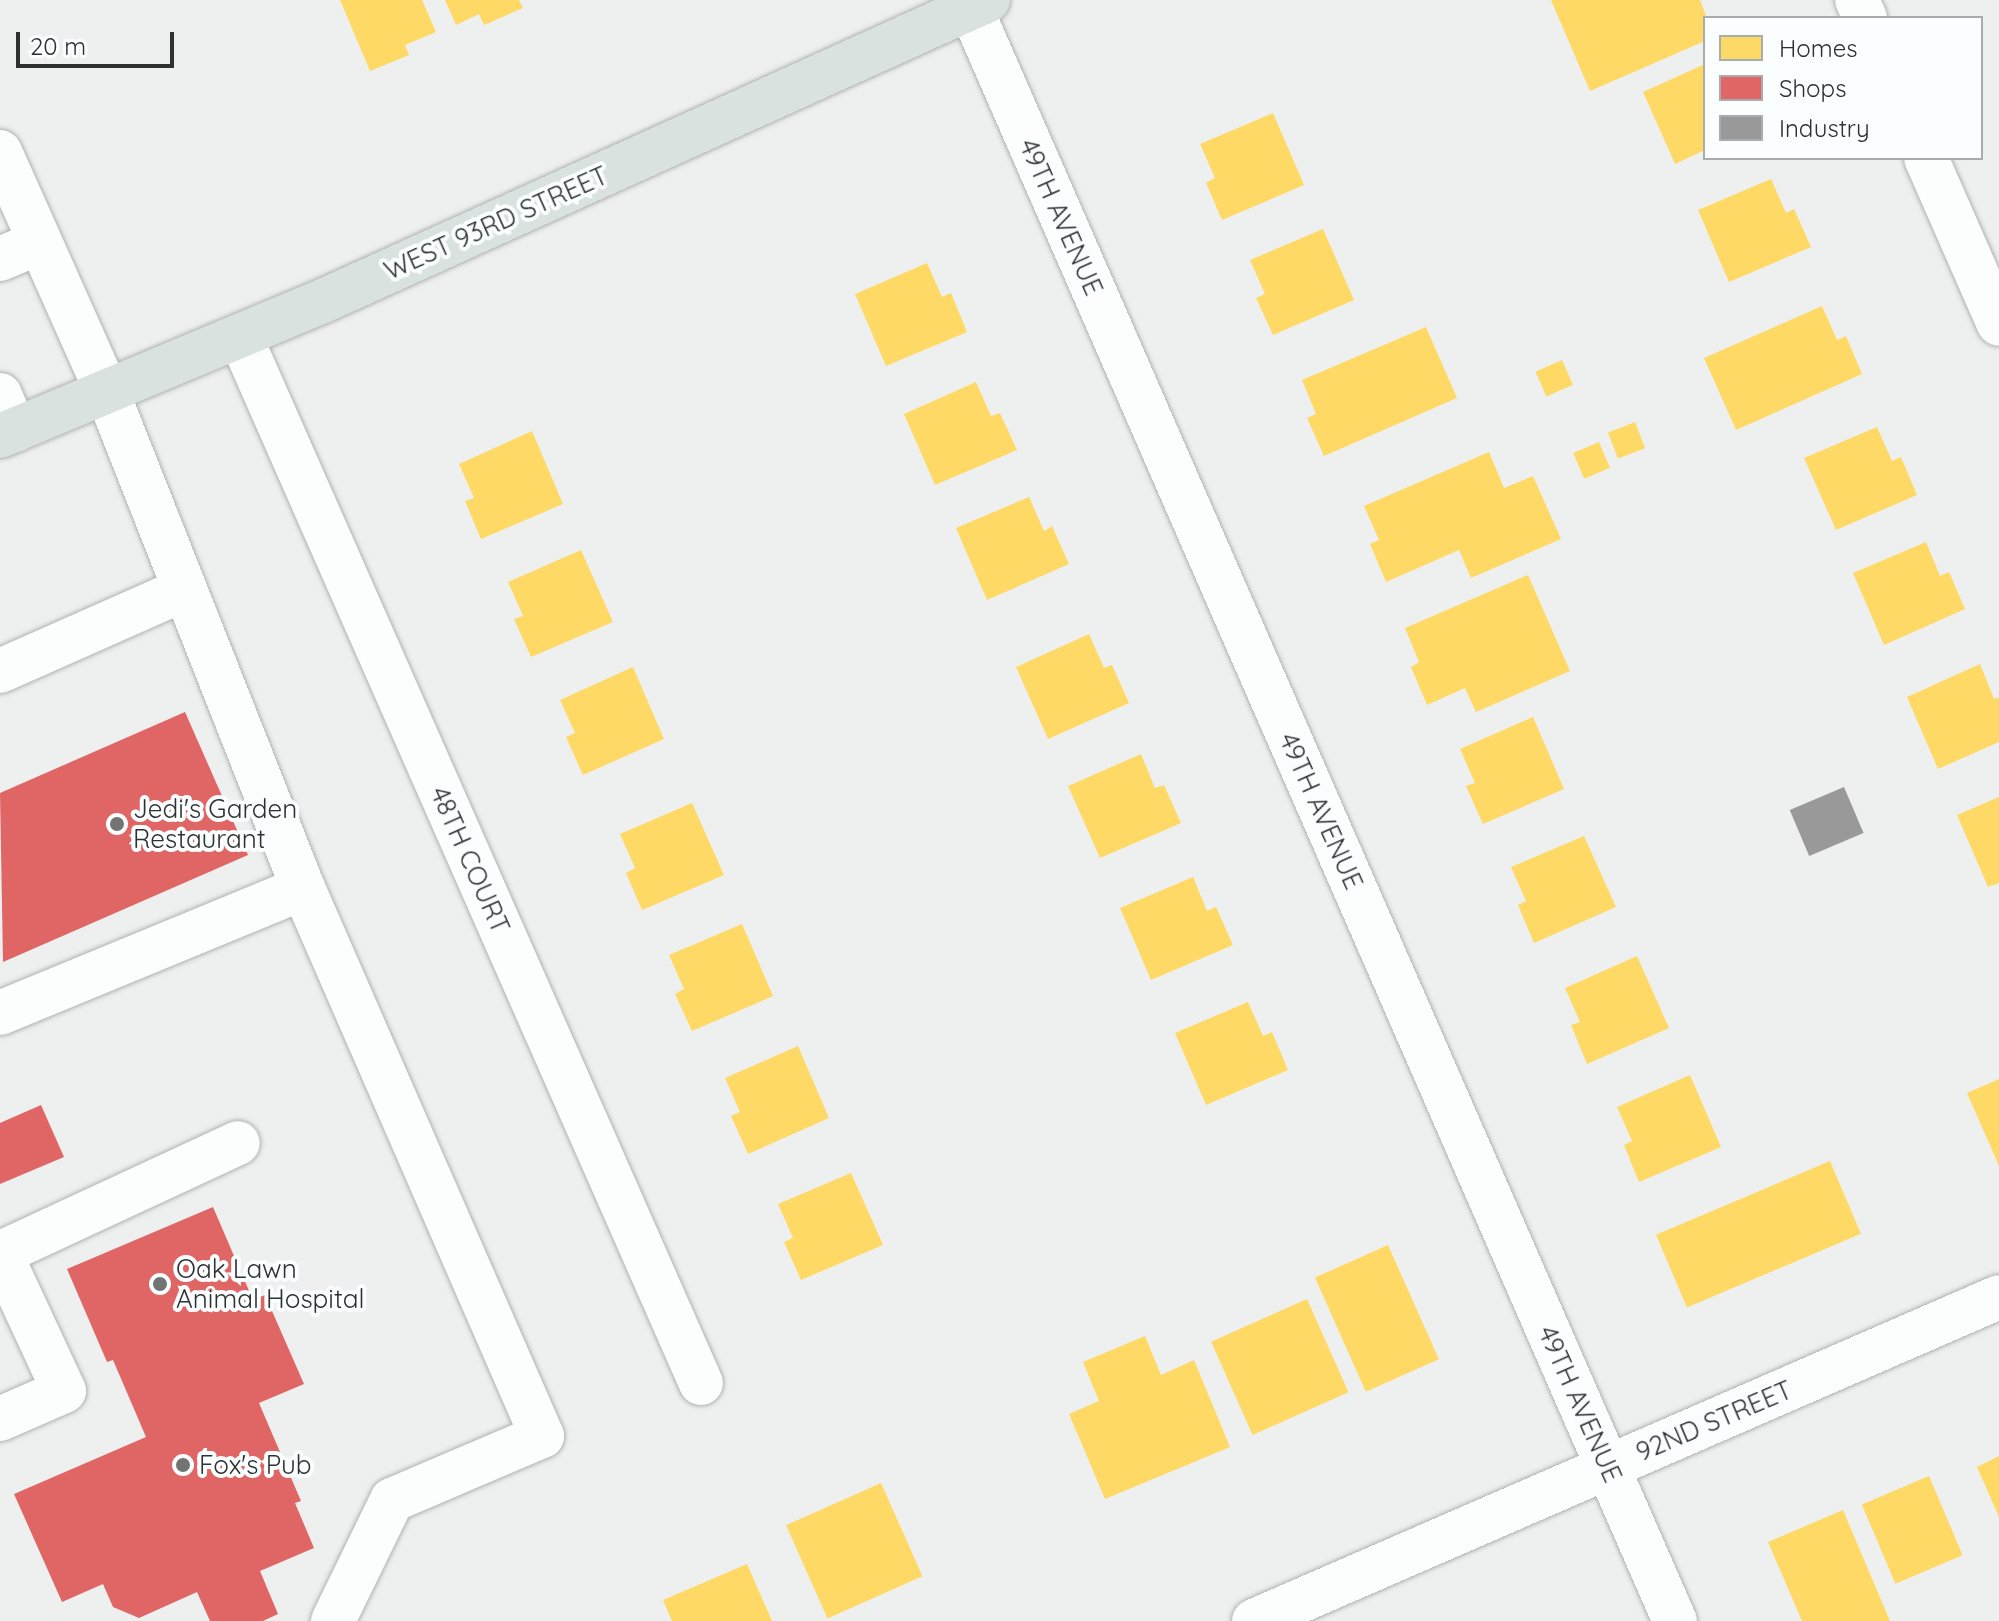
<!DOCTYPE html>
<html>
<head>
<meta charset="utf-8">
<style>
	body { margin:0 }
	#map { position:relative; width:1999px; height:1621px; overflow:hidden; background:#edf0ef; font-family:Quicksand,sans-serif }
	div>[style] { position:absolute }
	.homes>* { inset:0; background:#ffd966; transform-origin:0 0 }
	.shops>* { inset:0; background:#e06666 }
	.industry>* { inset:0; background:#999; transform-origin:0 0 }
	.roads { filter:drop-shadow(0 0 2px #b0b2b2) drop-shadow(0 0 2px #b0b2b2) }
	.minor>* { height:44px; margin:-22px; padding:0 22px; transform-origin:22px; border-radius:22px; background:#fcfdfd }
	.major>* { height:44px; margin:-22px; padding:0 22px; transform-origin:22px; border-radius:22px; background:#d9e2df }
	.dots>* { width:22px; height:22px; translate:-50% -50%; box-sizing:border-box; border:4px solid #fafefe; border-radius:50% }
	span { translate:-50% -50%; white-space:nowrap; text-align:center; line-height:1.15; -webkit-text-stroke:8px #fafefe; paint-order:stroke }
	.street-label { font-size:26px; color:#2f3130 }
	.poi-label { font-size:26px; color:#2f3130 }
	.left { translate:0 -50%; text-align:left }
	.legend { position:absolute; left:1703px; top:16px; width:280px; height:144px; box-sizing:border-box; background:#fafefe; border:2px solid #a9acac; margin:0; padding:10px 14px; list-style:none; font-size:24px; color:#2f3130 }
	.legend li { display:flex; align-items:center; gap:16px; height:40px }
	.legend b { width:40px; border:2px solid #a9acac }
	.scale { position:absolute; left:16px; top:32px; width:158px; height:36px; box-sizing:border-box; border:4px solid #2f3130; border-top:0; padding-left:10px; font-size:24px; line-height:28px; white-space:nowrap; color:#2f3130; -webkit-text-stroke:6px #fafefe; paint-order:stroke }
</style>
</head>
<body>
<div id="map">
	<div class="homes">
		<div style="clip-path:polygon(340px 0,422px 0,436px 32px,405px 45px,409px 55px,370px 71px)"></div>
		<div style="clip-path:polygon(445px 0,519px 0,523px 8px,484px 25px,479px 14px,456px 25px)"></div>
		<div style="clip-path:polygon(1551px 0,1700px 0,1707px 18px,1705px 41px,1590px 91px)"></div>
		<div style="clip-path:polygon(1705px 64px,1705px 150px,1675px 164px,1643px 92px)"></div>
		<div style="clip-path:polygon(1273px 113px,1304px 185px,1222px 220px,1206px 183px,1215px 178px,1200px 144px)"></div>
		<div style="clip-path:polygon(1771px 179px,1786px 213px,1794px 209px,1811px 247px,1729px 282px,1698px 210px)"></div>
		<div style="clip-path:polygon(1323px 229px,1354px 300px,1273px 335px,1256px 298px,1265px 294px,1250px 260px)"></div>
		<div style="clip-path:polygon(927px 263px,942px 297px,951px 293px,967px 332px,886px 366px,855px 294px)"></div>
		<div style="clip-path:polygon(1822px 306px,1837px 340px,1846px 336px,1862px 374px,1736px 430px,1704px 358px)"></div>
		<div style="clip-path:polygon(1426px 327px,1457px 398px,1324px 456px,1307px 418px,1316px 414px,1302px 380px)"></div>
		<div style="left:1562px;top:360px;width:27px;height:29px;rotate:66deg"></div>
		<div style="clip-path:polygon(976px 382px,991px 416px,1000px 413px,1017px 450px,935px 485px,904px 414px)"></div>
		<div style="left:1635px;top:422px;width:28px;height:29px;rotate:69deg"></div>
		<div style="clip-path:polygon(1877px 427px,1892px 461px,1901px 457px,1917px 495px,1836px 530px,1804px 458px)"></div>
		<div style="clip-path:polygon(532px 431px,563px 504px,481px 539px,465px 501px,474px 498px,459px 464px)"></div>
		<div style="left:1599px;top:442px;width:28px;height:28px;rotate:67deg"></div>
		<div style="clip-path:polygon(1489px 452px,1504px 488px,1533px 476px,1561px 539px,1471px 578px,1459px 550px,1386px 582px,1370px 544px,1379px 540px,1364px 506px)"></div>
		<div style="clip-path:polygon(1029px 497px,1044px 531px,1052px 526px,1069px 564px,987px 600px,956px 528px)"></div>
		<div style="clip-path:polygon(1926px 542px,1940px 576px,1949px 572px,1965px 609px,1884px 645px,1853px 573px)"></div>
		<div style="clip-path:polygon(581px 550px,613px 622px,531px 657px,514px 619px,523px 616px,508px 582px)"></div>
		<div style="clip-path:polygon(1528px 575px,1570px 671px,1476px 712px,1465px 688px,1427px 705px,1411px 667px,1419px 662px,1405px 628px)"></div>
		<div style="clip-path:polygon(1089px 634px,1104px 668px,1112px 665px,1129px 703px,1048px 739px,1016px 667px)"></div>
		<div style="clip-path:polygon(1980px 664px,1994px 699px,1999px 697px,1999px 742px,1938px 769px,1907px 697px)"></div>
		<div style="clip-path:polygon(633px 667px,664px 739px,583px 775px,566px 737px,575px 733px,560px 700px)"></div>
		<div style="clip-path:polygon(1533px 717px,1564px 789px,1483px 824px,1466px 786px,1475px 783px,1460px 749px)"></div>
		<div style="clip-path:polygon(1141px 754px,1155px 788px,1164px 785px,1181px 823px,1100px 858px,1068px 786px)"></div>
		<div style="clip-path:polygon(1999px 797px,1999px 883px,1988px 887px,1957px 815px)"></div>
		<div style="clip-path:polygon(692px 803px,724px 875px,642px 910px,626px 873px,635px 868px,620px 834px)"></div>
		<div style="clip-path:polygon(1584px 836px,1616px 907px,1534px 943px,1518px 905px,1526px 901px,1511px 867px)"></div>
		<div style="clip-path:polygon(1193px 877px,1207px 911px,1216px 907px,1233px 945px,1151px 980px,1120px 908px)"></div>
		<div style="clip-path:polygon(742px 924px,773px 996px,692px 1031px,675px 994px,684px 989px,669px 955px)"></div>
		<div style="clip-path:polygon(1637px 956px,1669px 1028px,1587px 1064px,1571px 1025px,1580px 1022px,1565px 988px)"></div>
		<div style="clip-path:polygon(1248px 1002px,1263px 1036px,1272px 1032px,1288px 1070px,1206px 1105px,1175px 1033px)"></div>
		<div style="clip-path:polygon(798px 1046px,829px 1118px,748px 1154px,731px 1116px,740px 1112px,725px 1078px)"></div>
		<div style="clip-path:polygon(1690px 1075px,1721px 1147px,1639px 1182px,1624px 1145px,1632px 1141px,1617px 1107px)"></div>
		<div style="clip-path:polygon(1999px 1079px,1999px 1166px,1967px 1093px)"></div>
		<div style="left:1830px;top:1161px;width:79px;height:189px;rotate:67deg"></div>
		<div style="clip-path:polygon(851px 1173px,883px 1245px,801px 1280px,784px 1242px,793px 1238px,778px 1204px)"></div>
		<div style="left:1388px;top:1245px;width:125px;height:80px;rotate:66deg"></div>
		<div style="left:1307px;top:1299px;width:102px;height:105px;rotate:66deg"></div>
		<div style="clip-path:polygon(1145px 1336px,1161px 1375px,1194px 1360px,1230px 1447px,1105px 1499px,1069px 1414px,1099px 1401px,1083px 1362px)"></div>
		<div style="clip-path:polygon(1999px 1456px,1999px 1517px,1977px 1467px)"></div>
		<div style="left:1929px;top:1476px;width:86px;height:73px;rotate:67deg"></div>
		<div style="left:881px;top:1483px;width:102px;height:104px;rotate:66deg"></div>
		<div style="clip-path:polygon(1843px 1510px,1890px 1621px,1802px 1621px,1768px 1542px)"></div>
		<div style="clip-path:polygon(747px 1564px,772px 1621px,672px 1621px,663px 1600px)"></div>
	</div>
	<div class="shops">
		<div style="clip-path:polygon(185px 712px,248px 855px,3px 962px,0 793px)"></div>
		<div style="clip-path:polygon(41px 1105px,64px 1157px,0 1184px,0 1123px)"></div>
		<div style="clip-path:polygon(213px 1207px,253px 1300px,265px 1295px,304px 1384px,259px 1403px,301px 1501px,295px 1503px,314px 1548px,260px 1571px,278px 1614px,263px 1621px,210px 1621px,197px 1592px,139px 1618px,113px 1607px,103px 1584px,62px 1602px,14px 1494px,146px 1437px,113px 1360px,107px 1362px,67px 1269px)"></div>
	</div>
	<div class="industry">
		<div style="left:1844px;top:787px;width:50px;height:59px;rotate:67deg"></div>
	</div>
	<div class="roads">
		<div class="minor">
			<div style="left:967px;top:0;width:1769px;rotate:66.41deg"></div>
			<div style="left:1857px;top:0;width:20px;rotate:66deg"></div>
			<div style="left:0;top:152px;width:263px;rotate:66deg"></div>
			<div style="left:107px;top:392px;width:533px;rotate:68.44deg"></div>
			<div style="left:303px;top:888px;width:328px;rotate:157.6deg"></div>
			<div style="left:1926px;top:158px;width:181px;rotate:66.3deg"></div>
			<div style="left:0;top:259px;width:43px;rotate:-23deg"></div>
			<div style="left:240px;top:336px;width:1144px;rotate:66.24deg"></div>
			<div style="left:0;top:395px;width:38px;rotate:67deg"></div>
			<div style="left:0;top:671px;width:202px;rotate:-23.9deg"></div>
			<div style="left:303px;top:888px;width:598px;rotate:66.44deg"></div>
			<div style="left:542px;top:1436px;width:163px;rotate:156.9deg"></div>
			<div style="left:392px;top:1500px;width:135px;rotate:116deg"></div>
			<div style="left:0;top:1253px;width:152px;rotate:65.1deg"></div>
			<div style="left:64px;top:1391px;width:70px;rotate:156.4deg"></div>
			<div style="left:1px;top:1253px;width:261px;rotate:-24.9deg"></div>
			<div style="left:1254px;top:1621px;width:812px;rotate:-23.5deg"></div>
		</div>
		<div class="major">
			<div style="left:0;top:436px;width:350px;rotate:-22.7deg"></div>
			<div style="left:323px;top:301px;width:730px;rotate:-24.35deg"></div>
		</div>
	</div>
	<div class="dots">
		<div style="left:117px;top:824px;background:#727473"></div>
		<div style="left:160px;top:1284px;background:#727473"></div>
		<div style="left:183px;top:1465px;background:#727473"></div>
	</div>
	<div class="street-label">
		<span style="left:1061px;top:217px;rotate:66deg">49TH AVENUE</span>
		<span style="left:496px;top:223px;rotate:-24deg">WEST 93RD STREET</span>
		<span style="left:1321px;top:811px;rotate:66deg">49TH AVENUE</span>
		<span style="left:470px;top:860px;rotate:66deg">48TH COURT</span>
		<span style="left:1580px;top:1404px;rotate:66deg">49TH AVENUE</span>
		<span style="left:1714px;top:1421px;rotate:-23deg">92ND STREET</span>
	</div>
	<div class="poi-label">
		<span class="left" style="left:133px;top:824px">Jedi's Garden<br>Restaurant</span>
		<span class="left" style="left:176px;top:1284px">Oak Lawn<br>Animal Hospital</span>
		<span class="left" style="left:199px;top:1465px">Fox's Pub</span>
	</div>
	<ul class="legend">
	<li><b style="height:22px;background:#ffd966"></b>Homes</li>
	<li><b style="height:22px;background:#e06666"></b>Shops</li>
	<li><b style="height:22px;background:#999"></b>Industry</li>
	</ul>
	<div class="scale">20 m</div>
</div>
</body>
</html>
